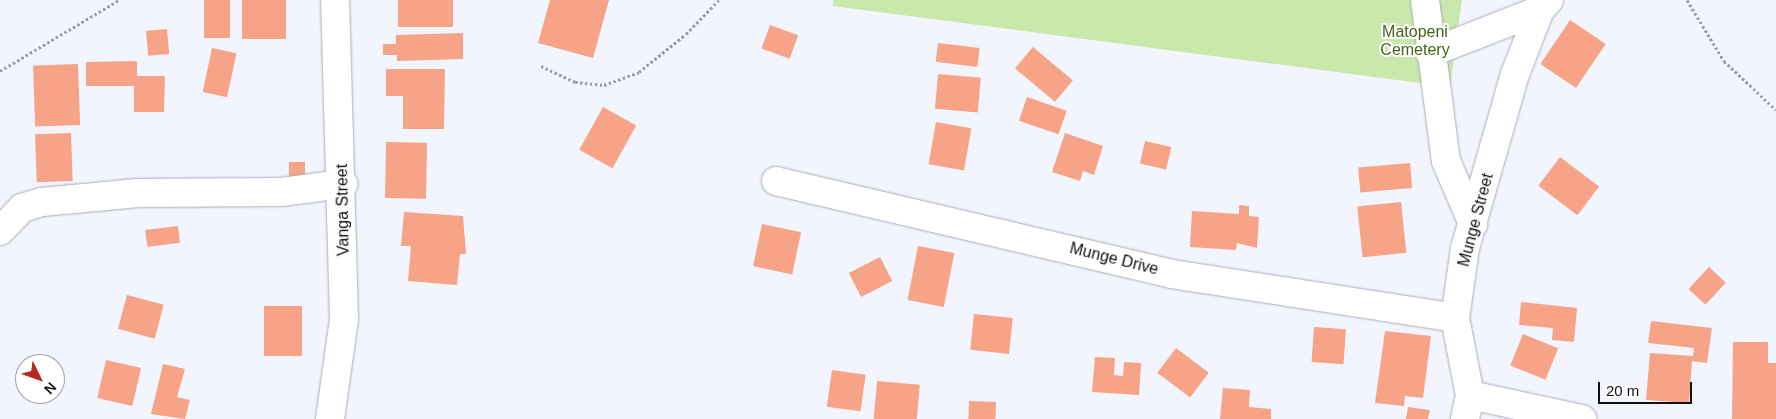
<!DOCTYPE html>
<html>
<head>
<meta charset="utf-8">
<style>
	body { margin:0 }
	#map { position:relative; width:1776px; height:419px; overflow:hidden; background:#f2f5fe; font-family:Arial,sans-serif }
	div>[style] { position:absolute }
	.green>* { inset:0; background:#c9e8ab }
	.building>* { inset:0; background:#f7a387; transform-origin:0 0 }
	.path>* { height:3px; margin-top:-1.5px; transform-origin:0; background:repeating-linear-gradient(90deg,#999ca2 0 2.5px,transparent 0 5px) }
	.roads { filter:drop-shadow(0 0 1px #aaadb5) drop-shadow(0 0 1px #aaadb5) }
	.street>* { height:28px; margin:-14px; padding:0 14px; transform-origin:14px; border-radius:14px; background:#fff }
	span { translate:-50% -50%; white-space:nowrap; text-align:center; line-height:1.15; -webkit-text-stroke:4px #fff; paint-order:stroke }
	.park-label { font-size:16px; color:#436416 }
	.street-label { font-size:16px; color:#101114 }
	.north { position:absolute; left:15px; top:354px; width:50px; height:50px; box-sizing:border-box; background:#fff; border:1px solid #9fa0a1; border-radius:50%; rotate:132deg; font-size:14px; font-weight:700; line-height:20px; text-align:center; color:#101114 }
	.north::after { content:''; display:block; margin:auto; width:18px; height:22px; background:#b6281e; clip-path:polygon(50% 0,100% 100%,50% 72%,0 100%) }
	.scale { position:absolute; left:1598px; top:382px; width:94px; height:22px; box-sizing:border-box; border:2px solid #101114; border-top:0; padding-left:6px; font-size:15px; line-height:18px; white-space:nowrap; color:#101114; -webkit-text-stroke:4px #fff; paint-order:stroke }
</style>
</head>
<body>
<div id="map">
	<div class="green">
		<div style="clip-path:polygon(833px 0,1462px 0,1450px 87px,833px 6px)"></div>
	</div>
	<div class="building">
		<div style="left:204px;top:0;width:26px;height:38px"></div>
		<div style="left:242px;top:0;width:44px;height:39px"></div>
		<div style="left:398px;top:0;width:55px;height:27px"></div>
		<div style="clip-path:polygon(550px 0,609px 0,593px 58px,538px 43px)"></div>
		<div style="left:1570px;top:20px;width:43px;height:53px;rotate:34deg"></div>
		<div style="left:770px;top:25px;width:30px;height:25px;rotate:20deg"></div>
		<div style="left:167px;top:29px;width:25px;height:21px;rotate:85deg"></div>
		<div style="clip-path:polygon(463px 33px,463px 59px,397px 61px,397px 55px,383px 55px,383px 44px,396px 44px,396px 35px)"></div>
		<div style="left:938px;top:43px;width:42px;height:19px;rotate:7deg"></div>
		<div style="left:1033px;top:47px;width:52px;height:28px;rotate:40deg"></div>
		<div style="left:212px;top:48px;width:25px;height:45px;rotate:12deg"></div>
		<div style="clip-path:polygon(137px 61px,137px 76px,165px 76px,164px 112px,134px 112px,134px 86px,86px 86px,86px 62px)"></div>
		<div style="left:78px;top:64px;width:61px;height:45px;rotate:88deg"></div>
		<div style="clip-path:polygon(386px 69px,445px 69px,444px 129px,403px 129px,403px 96px,386px 96px)"></div>
		<div style="left:938px;top:74px;width:43px;height:35px;rotate:5deg"></div>
		<div style="left:1027px;top:97px;width:42px;height:25px;rotate:19deg"></div>
		<div style="left:603px;top:107px;width:38px;height:49px;rotate:29deg"></div>
		<div style="left:936px;top:122px;width:36px;height:43px;rotate:10deg"></div>
		<div style="left:71px;top:133px;width:48px;height:36px;rotate:88deg"></div>
		<div style="clip-path:polygon(1065px 133px,1103px 146px,1094px 175px,1083px 171px,1080px 181px,1052px 172px)"></div>
		<div style="left:1145px;top:141px;width:27px;height:23px;rotate:13deg"></div>
		<div style="left:386px;top:142px;width:41px;height:56px;rotate:1deg"></div>
		<div style="left:1560px;top:157px;width:49px;height:36px;rotate:37deg"></div>
		<div style="left:289px;top:162px;width:16px;height:17px"></div>
		<div style="left:1410px;top:163px;width:25px;height:52px;rotate:85deg"></div>
		<div style="left:1401px;top:202px;width:51px;height:44px;rotate:84deg"></div>
		<div style="clip-path:polygon(1239px 205px,1249px 206px,1249px 216px,1259px 217px,1257px 248px,1237px 243px,1236px 250px,1190px 247px,1192px 211px,1239px 214px)"></div>
		<div style="clip-path:polygon(404px 212px,463px 216px,466px 254px,460px 254px,457px 285px,408px 281px,411px 246px,401px 246px)"></div>
		<div style="left:762px;top:224px;width:40px;height:43px;rotate:12deg"></div>
		<div style="left:178px;top:226px;width:17px;height:33px;rotate:83deg"></div>
		<div style="left:918px;top:246px;width:37px;height:55px;rotate:11deg"></div>
		<div style="left:880px;top:257px;width:27px;height:35px;rotate:63deg"></div>
		<div style="left:1709px;top:267px;width:23px;height:30px;rotate:43deg"></div>
		<div style="left:127px;top:295px;width:38px;height:35px;rotate:15deg"></div>
		<div style="clip-path:polygon(1521px 302px,1577px 308px,1574px 342px,1552px 340px,1553px 328px,1519px 325px)"></div>
		<div style="left:264px;top:306px;width:38px;height:50px"></div>
		<div style="left:974px;top:314px;width:39px;height:36px;rotate:6deg"></div>
		<div style="clip-path:polygon(1651px 321px,1712px 328px,1707px 363px,1692px 361px,1689px 403px,1646px 400px,1650px 353px,1693px 356px,1694px 348px,1648px 343px)"></div>
		<div style="left:1314px;top:327px;width:32px;height:35px;rotate:4deg"></div>
		<div style="clip-path:polygon(1385px 331px,1431px 336px,1423px 398px,1405px 396px,1404px 406px,1375px 403px)"></div>
		<div style="left:1523px;top:334px;width:38px;height:34px;rotate:22deg"></div>
		<div style="clip-path:polygon(1733px 342px,1768px 342px,1768px 363px,1776px 363px,1776px 419px,1732px 419px)"></div>
		<div style="left:1176px;top:348px;width:41px;height:31px;rotate:37deg"></div>
		<div style="clip-path:polygon(1095px 357px,1115px 358px,1114px 375px,1123px 376px,1124px 362px,1141px 363px,1139px 395px,1092px 392px)"></div>
		<div style="left:106px;top:360px;width:36px;height:39px;rotate:13deg"></div>
		<div style="clip-path:polygon(163px 364px,185px 369px,177px 397px,190px 400px,185px 419px,151px 414px)"></div>
		<div style="left:832px;top:370px;width:34px;height:37px;rotate:8deg"></div>
		<div style="left:877px;top:381px;width:43px;height:38px;rotate:5deg"></div>
		<div style="clip-path:polygon(1223px 388px,1250px 390px,1249px 407px,1271px 409px,1271px 419px,1220px 419px)"></div>
		<div style="left:969px;top:401px;width:27px;height:18px;rotate:2deg"></div>
		<div style="clip-path:polygon(1408px 407px,1430px 410px,1428px 419px,1406px 419px)"></div>
	</div>
	<div class="path">
		<div style="left:1687px;top:0;width:71px;rotate:58.8deg"></div>
		<div style="left:1724px;top:61px;width:71px;rotate:43.3deg"></div>
		<div style="left:541px;top:66px;width:38px;rotate:25deg"></div>
		<div style="left:575px;top:82px;width:29px;rotate:6deg"></div>
		<div style="left:604px;top:85px;width:37px;rotate:-20deg"></div>
		<div style="left:639px;top:72px;width:60px;rotate:-39deg"></div>
		<div style="left:686px;top:34px;width:47px;rotate:-45.9deg"></div>
		<div style="left:0;top:71px;width:139px;rotate:-30.8deg"></div>
	</div>
	<div class="roads">
		<div class="street">
			<div style="left:1425px;top:0;width:162px;rotate:82.6deg"></div>
			<div style="left:1446px;top:161px;width:69px;rotate:66.8deg"></div>
			<div style="left:1549px;top:0;width:13px;rotate:132deg"></div>
			<div style="left:1540px;top:10px;width:69px;rotate:111.3deg"></div>
			<div style="left:1515px;top:74px;width:181px;rotate:106deg"></div>
			<div style="left:1465px;top:248px;width:71px;rotate:98.1deg"></div>
			<div style="left:1455px;top:318px;width:78px;rotate:79deg"></div>
			<div style="left:1470px;top:395px;width:115px;rotate:12.1deg"></div>
			<div style="left:1430px;top:53px;width:118px;rotate:-21.4deg"></div>
			<div style="left:776px;top:181px;width:407px;rotate:13.2deg"></div>
			<div style="left:1172px;top:274px;width:286px;rotate:8.8deg"></div>
			<div style="left:0;top:231px;width:32px;rotate:-46deg"></div>
			<div style="left:22px;top:208px;width:21px;rotate:-17deg"></div>
			<div style="left:42px;top:202px;width:96px;rotate:-5.4deg"></div>
			<div style="left:138px;top:193px;width:143px;rotate:-0.4deg"></div>
			<div style="left:281px;top:192px;width:63px;rotate:-7.4deg"></div>
			<div style="left:330px;top:419px;width:101px;rotate:-82deg"></div>
			<div style="left:344px;top:319px;width:319px;rotate:-91.6deg"></div>
			<div style="left:1465px;top:419px;width:25px;rotate:-78deg"></div>
		</div>
	</div>
	<div class="park-label">
		<span style="left:1415px;top:41px">Matopeni<br>Cemetery</span>
	</div>
	<div class="street-label">
		<span style="left:343px;top:210px;rotate:-91deg">Vanga Street</span>
		<span style="left:1476px;top:220px;rotate:-75deg">Munge Street</span>
		<span style="left:1114px;top:259px;rotate:14deg">Munge Drive</span>
	</div>
	<div class="north">N</div>
	<div class="scale">20 m</div>
</div>
</body>
</html>
